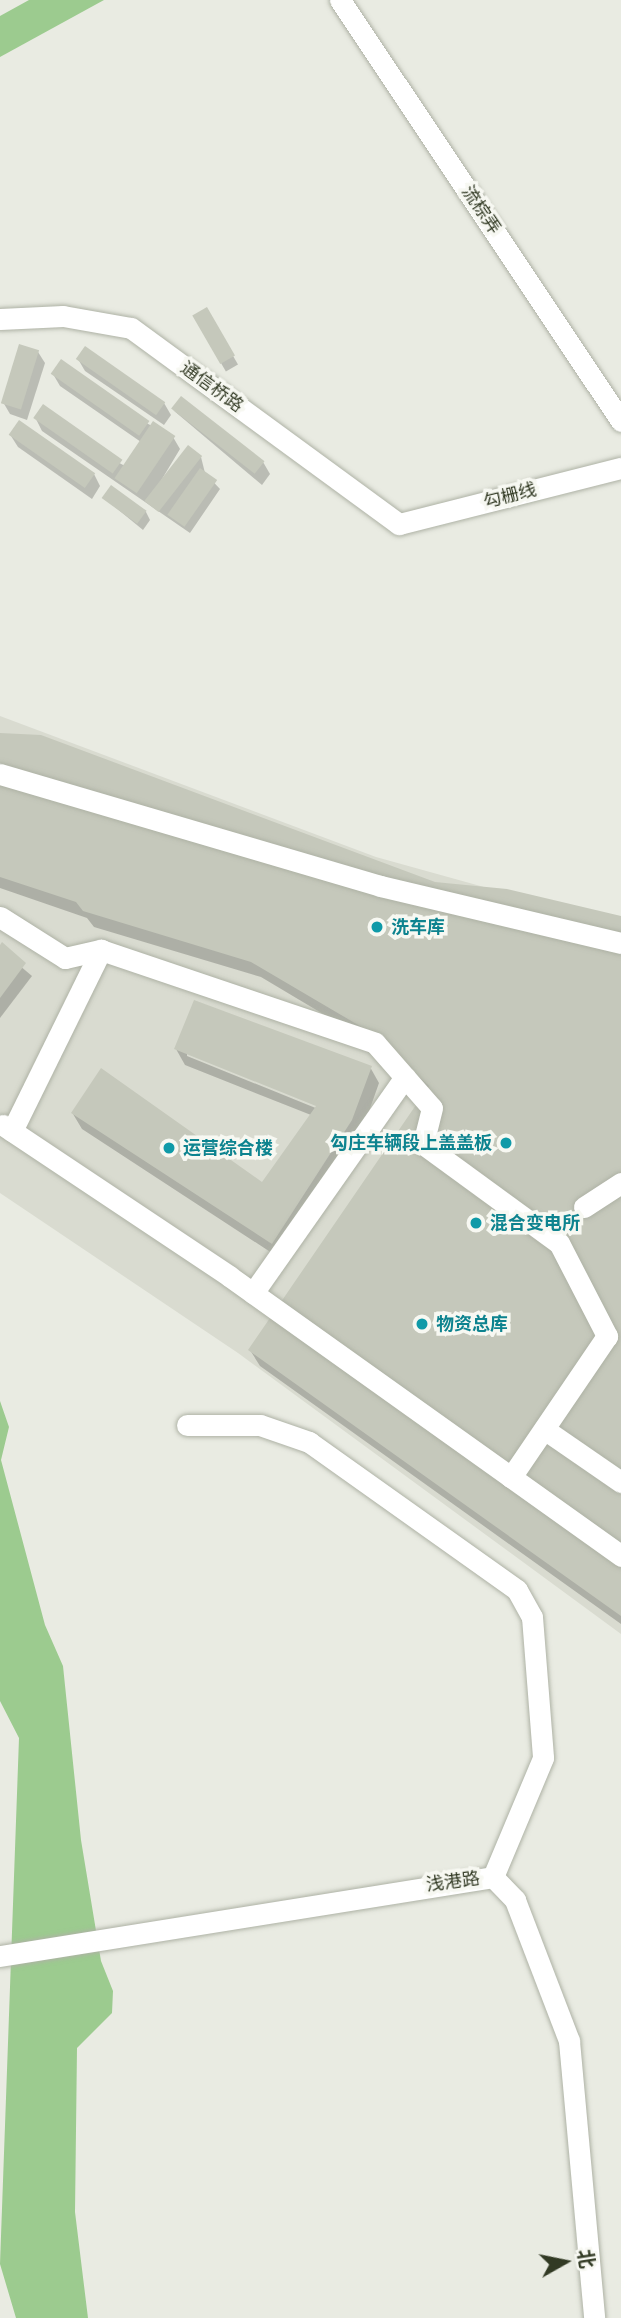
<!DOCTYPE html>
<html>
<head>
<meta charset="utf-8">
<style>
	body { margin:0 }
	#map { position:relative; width:621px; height:2318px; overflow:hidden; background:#e9ebe2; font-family:Inter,"Noto Sans SC",sans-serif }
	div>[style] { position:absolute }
	.built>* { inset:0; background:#d9dbd0 }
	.water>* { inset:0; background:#9ccb8f }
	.shadow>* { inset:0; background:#0003; transform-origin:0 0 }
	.building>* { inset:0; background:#c5c8bb; transform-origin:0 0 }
	.roads { filter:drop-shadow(0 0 2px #aeb2a5) drop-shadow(0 0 2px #aeb2a5) }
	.minor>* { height:21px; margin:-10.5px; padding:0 10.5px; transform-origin:10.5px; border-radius:10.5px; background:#fff }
	.dots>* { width:19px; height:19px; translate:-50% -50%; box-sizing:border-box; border:4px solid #f7f8f2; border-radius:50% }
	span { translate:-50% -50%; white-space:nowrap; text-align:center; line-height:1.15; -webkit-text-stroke:7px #f7f8f2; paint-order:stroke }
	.street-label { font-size:18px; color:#323a24 }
	.culture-label { font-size:18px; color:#0d838f; font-weight:700 }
	.left { translate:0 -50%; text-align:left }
	.right { translate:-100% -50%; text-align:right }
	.north { position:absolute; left:530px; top:2227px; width:70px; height:70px; -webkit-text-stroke:5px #f7f8f2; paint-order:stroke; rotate:81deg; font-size:19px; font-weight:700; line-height:28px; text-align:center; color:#323a24 }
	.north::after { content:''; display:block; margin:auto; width:24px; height:32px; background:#323a24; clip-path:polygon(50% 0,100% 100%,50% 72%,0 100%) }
</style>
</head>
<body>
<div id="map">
	<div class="built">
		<div style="clip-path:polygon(0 716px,376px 857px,621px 925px,621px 1634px,238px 1353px,0 1193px)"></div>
	</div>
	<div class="water">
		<div style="clip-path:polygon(29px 0,104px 0,0 57px,0 16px)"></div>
		<div style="clip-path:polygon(0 1401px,9px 1427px,1px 1460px,45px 1625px,63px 1666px,81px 1840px,101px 1961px,113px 1991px,112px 2013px,77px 2048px,75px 2212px,88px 2318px,16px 2318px,0 2264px,19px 1738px,0 1701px)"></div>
	</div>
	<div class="shadow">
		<div style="left:206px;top:309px;width:64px;height:14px;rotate:60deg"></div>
		<div style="clip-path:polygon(38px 352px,45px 363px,27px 420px,10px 414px,3px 402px)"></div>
		<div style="clip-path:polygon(78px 359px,164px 403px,171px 415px,164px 425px,85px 371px)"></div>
		<div style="clip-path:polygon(53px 374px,173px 437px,180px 449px,150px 499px,201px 457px,205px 473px,220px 489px,190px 533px,42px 431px,36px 419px,125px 466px,141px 442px,60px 386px)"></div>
		<div style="clip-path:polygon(173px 410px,263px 462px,270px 474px,262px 485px)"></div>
		<div style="clip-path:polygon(11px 436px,94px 474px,100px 486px,92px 499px,18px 447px)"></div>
		<div style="clip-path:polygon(104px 498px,146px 512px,150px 520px,143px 530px)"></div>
		<div style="clip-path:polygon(0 735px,435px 884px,621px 919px,621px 1624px,260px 1366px,250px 1350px,428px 1091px,380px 1048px,261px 977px,94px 927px,87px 918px,0 888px)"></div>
		<div style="clip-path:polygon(0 949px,32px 976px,0 1018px)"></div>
		<div style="clip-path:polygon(evenodd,176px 1049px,370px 1067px,379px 1083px,360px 1137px,281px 1259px,82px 1129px,73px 1114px,263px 1184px,311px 1115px,185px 1065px,176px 1049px,187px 1053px,324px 1108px,323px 1111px,187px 1056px,187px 1053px)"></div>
	</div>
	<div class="building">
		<div style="left:207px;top:307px;width:56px;height:17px;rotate:60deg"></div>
		<div style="left:19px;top:344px;width:21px;height:62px;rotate:17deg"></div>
		<div style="left:85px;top:346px;width:98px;height:16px;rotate:35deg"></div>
		<div style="left:61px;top:359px;width:108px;height:18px;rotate:35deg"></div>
		<div style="left:181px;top:396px;width:106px;height:16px;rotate:38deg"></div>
		<div style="left:43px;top:404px;width:97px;height:17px;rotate:35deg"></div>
		<div style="left:19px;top:420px;width:93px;height:18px;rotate:35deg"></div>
		<div style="left:153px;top:421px;width:27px;height:69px;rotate:34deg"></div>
		<div style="left:188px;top:445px;width:18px;height:71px;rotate:38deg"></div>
		<div style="left:200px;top:468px;width:21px;height:57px;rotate:35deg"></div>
		<div style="left:111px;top:485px;width:44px;height:16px;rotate:36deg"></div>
		<div style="clip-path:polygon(0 733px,41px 735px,435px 882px,507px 889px,621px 916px,621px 1616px,248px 1350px,429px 1086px,370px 1032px,251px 962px,83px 911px,76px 902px,0 877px)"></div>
		<div style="clip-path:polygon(2px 942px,26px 963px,0 998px,0 945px)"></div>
		<div style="clip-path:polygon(194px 1000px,372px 1066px,352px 1120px,272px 1244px,71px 1113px,101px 1068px,262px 1182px,316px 1106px,174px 1049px)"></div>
	</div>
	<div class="roads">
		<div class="minor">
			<div style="left:340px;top:0;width:506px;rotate:56.28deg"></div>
			<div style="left:0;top:319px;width:63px;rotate:-2.7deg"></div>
			<div style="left:63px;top:316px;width:69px;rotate:10deg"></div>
			<div style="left:131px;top:328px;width:332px;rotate:36.2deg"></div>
			<div style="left:399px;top:524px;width:229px;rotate:-14.2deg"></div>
			<div style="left:0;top:774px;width:396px;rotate:16.4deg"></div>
			<div style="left:380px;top:886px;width:248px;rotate:13.3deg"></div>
			<div style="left:0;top:917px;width:77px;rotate:32.2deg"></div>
			<div style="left:65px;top:958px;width:37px;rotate:-13deg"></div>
			<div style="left:3px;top:1125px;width:272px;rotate:33.7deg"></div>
			<div style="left:229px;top:1276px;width:482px;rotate:35.5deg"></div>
			<div style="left:12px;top:1131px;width:202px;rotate:-63.8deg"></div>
			<div style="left:101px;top:950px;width:289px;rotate:18.7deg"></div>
			<div style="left:375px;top:1043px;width:86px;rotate:48.8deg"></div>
			<div style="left:432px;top:1108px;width:37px;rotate:104deg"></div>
			<div style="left:423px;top:1144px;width:168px;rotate:36.1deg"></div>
			<div style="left:559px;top:1243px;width:105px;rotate:62.7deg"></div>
			<div style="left:607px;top:1336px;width:171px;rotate:124.2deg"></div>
			<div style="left:584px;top:1207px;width:44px;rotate:-33deg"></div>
			<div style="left:253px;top:1293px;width:264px;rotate:-54.9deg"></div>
			<div style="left:187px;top:1425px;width:73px"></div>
			<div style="left:260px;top:1425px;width:52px;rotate:19.1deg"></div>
			<div style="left:309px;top:1442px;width:255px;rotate:35.4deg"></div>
			<div style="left:517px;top:1590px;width:31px;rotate:61deg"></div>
			<div style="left:532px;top:1617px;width:141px;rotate:85.5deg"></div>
			<div style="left:543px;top:1758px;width:129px;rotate:112.8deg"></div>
			<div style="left:547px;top:1431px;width:90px;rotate:34.6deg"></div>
			<div style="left:0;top:1956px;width:499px;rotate:-9.1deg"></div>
			<div style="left:493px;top:1877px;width:32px;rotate:46deg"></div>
			<div style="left:515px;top:1900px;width:151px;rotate:69deg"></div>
			<div style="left:569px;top:2041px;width:278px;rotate:84.8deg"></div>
		</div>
	</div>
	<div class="dots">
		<div style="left:377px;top:927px;background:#0f9aa8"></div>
		<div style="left:506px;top:1143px;background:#0f9aa8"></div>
		<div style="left:169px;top:1148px;background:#0f9aa8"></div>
		<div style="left:476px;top:1223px;background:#0f9aa8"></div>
		<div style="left:422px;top:1324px;background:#0f9aa8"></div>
	</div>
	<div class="street-label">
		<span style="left:481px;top:210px;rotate:56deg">流棕弄</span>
		<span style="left:212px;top:387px;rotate:36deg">通信桥路</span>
		<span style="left:510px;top:496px;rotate:-14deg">勾栅线</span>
		<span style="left:453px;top:1882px;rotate:-8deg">浅港路</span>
	</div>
	<div class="culture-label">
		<span class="left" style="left:391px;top:927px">洗车库</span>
		<span class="right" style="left:492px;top:1143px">勾庄车辆段上盖盖板</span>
		<span class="left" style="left:183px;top:1148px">运营综合楼</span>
		<span class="left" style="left:490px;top:1223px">混合变电所</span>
		<span class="left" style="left:436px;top:1324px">物资总库</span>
	</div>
	<div class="north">北</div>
</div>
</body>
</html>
